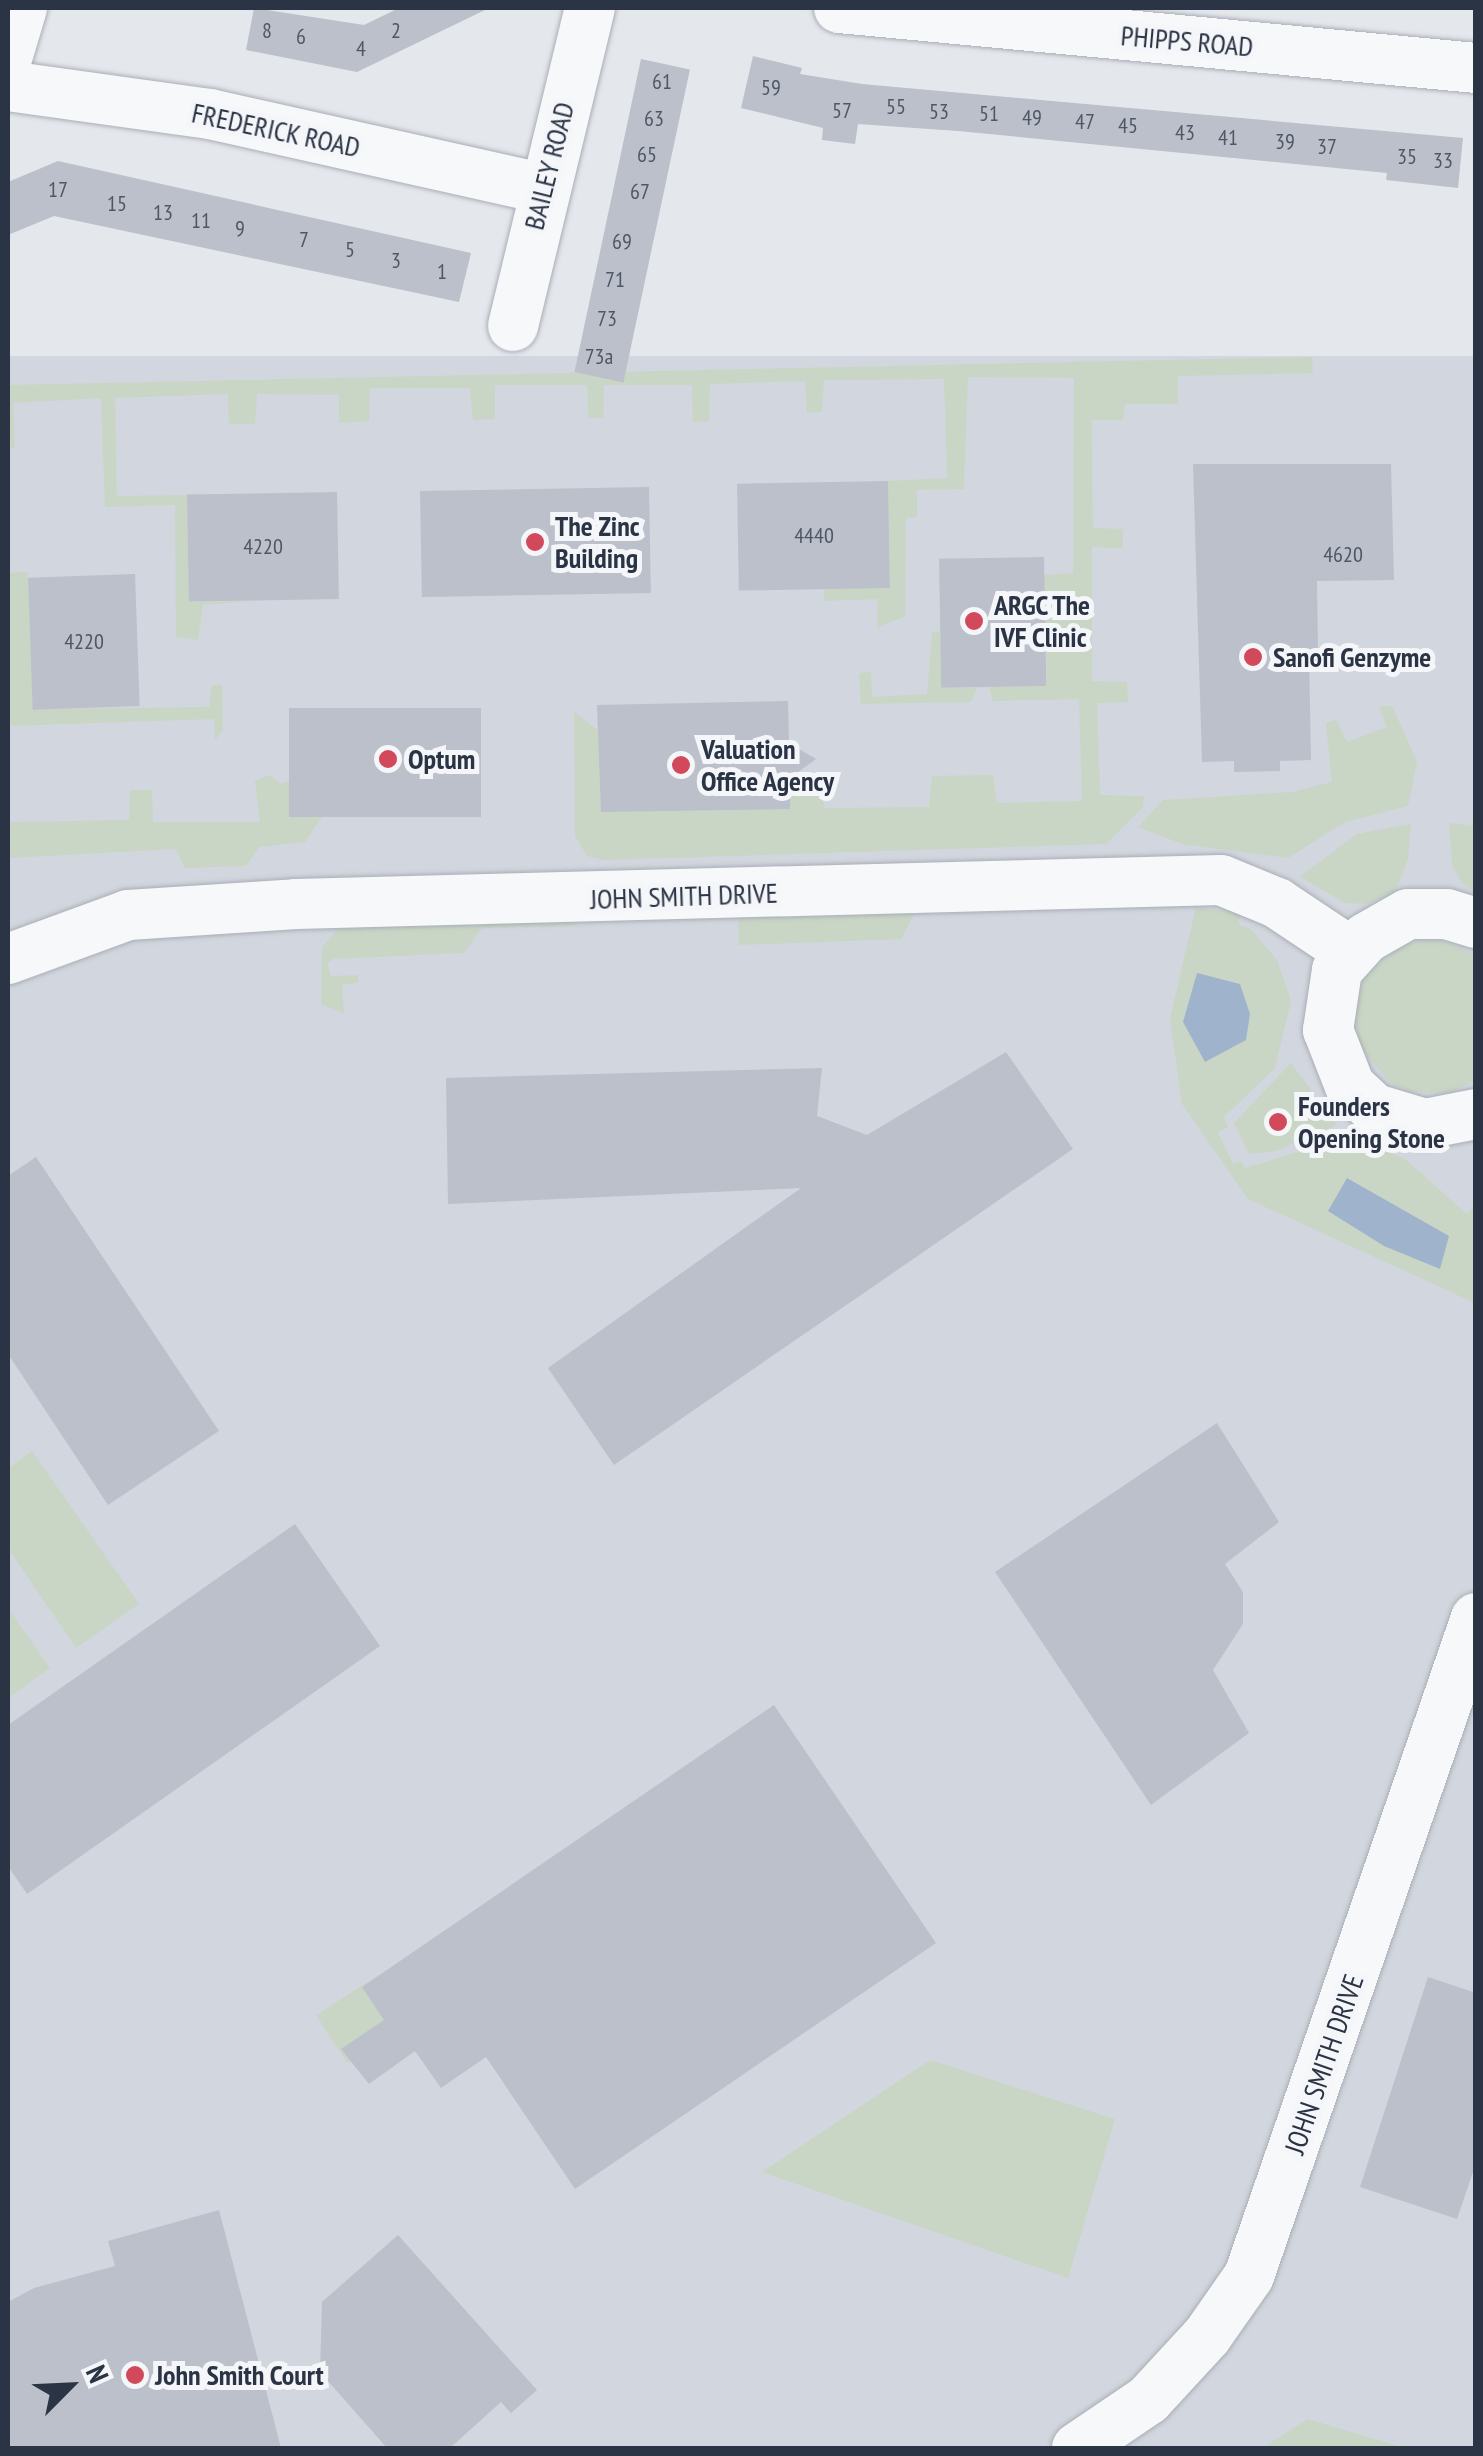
<!DOCTYPE html>
<html>
<head>
<meta charset="utf-8">
<style>
	body { margin:0 }
	#map { position:relative; width:1483px; height:2456px; overflow:hidden; background:#e4e7ec; font-family:"PT Sans Narrow",sans-serif }
	div>[style] { position:absolute }
	.built>* { inset:0; background:#d2d6de; transform-origin:0 0 }
	.green>* { inset:0; background:#c9d6c5; transform-origin:0 0 }
	.water>* { inset:0; background:#9fb4cc }
	.building>* { inset:0; background:#bbc0ca; transform-origin:0 0 }
	.roads { filter:drop-shadow(0 0 2px #a9aeb7) drop-shadow(0 0 2px #a9aeb7) }
	.minor>* { height:50px; margin:-25px; padding:0 25px; transform-origin:25px; border-radius:25px; background:#f7f8fa }
	.dots>* { width:28px; height:28px; translate:-50% -50%; box-sizing:border-box; border:5px solid #f4f6f9; border-radius:50% }
	span { translate:-50% -50%; white-space:nowrap; text-align:center; line-height:1.15; -webkit-text-stroke:10px #f4f6f9; paint-order:stroke }
	.number-label { font-size:22px; color:#4f5766 }
	.number-label span { -webkit-text-stroke-width:0 }
	.street-label { font-size:28px; color:#2b3445 }
	.poi-label { font-size:28px; color:#2b3445; font-weight:700 }
	.left { translate:0 -50%; text-align:left }
	.frame { position:absolute; inset:0; border:10px solid #2b3445; pointer-events:none }
	.north { position:absolute; left:20px; top:2336px; width:100px; height:100px; -webkit-text-stroke:8px #f4f6f9; paint-order:stroke; rotate:66deg; font-size:28px; font-weight:700; line-height:40px; text-align:center; color:#2b3445 }
	.north::after { content:''; display:block; margin:auto; width:35px; height:45px; background:#2b3445; clip-path:polygon(50% 0,100% 100%,50% 72%,0 100%) }
</style>
</head>
<body>
<div id="map">
	<div class="built">
		<div style="left:1475px;top:356px;width:2092px;height:1467px;rotate:90deg"></div>
	</div>
	<div class="green">
		<div style="clip-path:polygon(1312px 357px,1313px 373px,1178px 376px,1178px 404px,1125px 404px,1123px 420px,1092px 420px,1093px 528px,1123px 529px,1123px 548px,1092px 547px,1092px 681px,1127px 682px,1128px 702px,1097px 703px,1100px 795px,1144px 796px,1143px 807px,1106px 844px,605px 860px,587px 856px,575px 836px,574px 712px,598px 730px,602px 811px,790px 809px,790px 789px,822px 788px,824px 808px,929px 807px,932px 776px,993px 775px,997px 803px,1082px 801px,1079px 699px,993px 701px,989px 687px,1047px 686px,1044px 575px,1073px 573px,1074px 378px,968px 377px,964px 489px,917px 490px,917px 517px,906px 518px,905px 616px,877px 628px,878px 599px,824px 601px,824px 589px,890px 587px,888px 481px,947px 478px,944px 379px,824px 380px,822px 412px,807px 413px,805px 381px,710px 384px,709px 421px,693px 422px,692px 385px,604px 385px,603px 418px,588px 418px,587px 385px,495px 385px,495px 419px,473px 420px,470px 388px,370px 388px,369px 421px,339px 423px,339px 395px,257px 394px,255px 424px,229px 424px,228px 394px,115px 398px,117px 496px,187px 495px,189px 602px,252px 601px,203px 605px,198px 640px,176px 637px,175px 505px,105px 507px,101px 398px,13px 403px,15px 448px,8px 448px,8px 385px)"></div>
		<div style="clip-path:polygon(28px 572px,33px 709px,209px 707px,212px 685px,222px 685px,223px 730px,215px 740px,214px 719px,8px 726px,8px 573px)"></div>
		<div style="clip-path:polygon(940px 631px,942px 688px,977px 688px,971px 702px,861px 704px,859px 673px,871px 672px,872px 697px,927px 694px,932px 632px)"></div>
		<div style="clip-path:polygon(1379px 706px,1392px 706px,1417px 762px,1408px 806px,1345px 822px,1288px 858px,1182px 844px,1138px 827px,1163px 800px,1292px 792px,1332px 782px,1326px 723px,1336px 720px,1347px 742px,1387px 727px)"></div>
		<div style="clip-path:polygon(8px 739px,9px 822px,129px 820px,130px 790px,152px 790px,153px 822px,260px 822px,255px 781px,270px 775px,282px 784px,291px 780px,292px 817px,322px 817px,305px 842px,259px 847px,246px 866px,185px 868px,176px 849px,8px 858px)"></div>
		<div style="clip-path:polygon(1449px 823px,1475px 826px,1475px 892px,1461px 882px,1452px 864px)"></div>
		<div style="clip-path:polygon(1411px 824px,1408px 859px,1395px 892px,1368px 904px,1345px 903px,1300px 877px,1357px 834px)"></div>
		<div style="clip-path:polygon(1196px 907px,1241px 913px,1238px 924px,1251px 929px,1277px 960px,1291px 1001px,1275px 1068px,1224px 1117px,1228px 1127px,1218px 1132px,1233px 1164px,1242px 1161px,1245px 1168px,1352px 1136px,1405px 1159px,1467px 1214px,1473px 1207px,1475px 1212px,1475px 1303px,1248px 1199px,1182px 1104px,1170px 1019px)"></div>
		<div style="clip-path:polygon(917px 909px,901px 939px,739px 945px,738px 911px)"></div>
		<div style="clip-path:polygon(577px 913px,575px 926px,482px 928px,464px 953px,333px 959px,327px 963px,331px 976px,358px 975px,358px 982px,342px 985px,344px 1014px,321px 1004px,322px 947px,340px 927px)"></div>
		<div style="clip-path:polygon(1421px 941px,1444px 941px,1475px 955px,1475px 1080px,1450px 1093px,1410px 1092px,1391px 1083px,1360px 1048px,1354px 1025px,1363px 979px,1398px 947px)"></div>
		<div style="clip-path:polygon(1291px 1063px,1337px 1125px,1276px 1151px,1249px 1154px,1234px 1123px)"></div>
		<div style="clip-path:polygon(32px 1451px,139px 1604px,76px 1648px,8px 1548px,8px 1468px)"></div>
		<div style="clip-path:polygon(8px 1608px,50px 1668px,8px 1698px)"></div>
		<div style="left:369px;top:1981px;width:57px;height:63px;rotate:57deg"></div>
		<div style="clip-path:polygon(930px 2060px,1115px 2119px,1068px 2278px,762px 2172px)"></div>
		<div style="clip-path:polygon(1308px 2419px,1405px 2448px,1262px 2448px)"></div>
	</div>
	<div class="water">
		<div style="clip-path:polygon(1197px 973px,1240px 984px,1250px 1014px,1246px 1040px,1205px 1062px,1183px 1022px)"></div>
		<div style="clip-path:polygon(1347px 1178px,1449px 1236px,1440px 1269px,1384px 1246px,1328px 1211px)"></div>
	</div>
	<div class="building">
		<div style="clip-path:polygon(254px 8px,364px 25px,399px 8px,489px 8px,357px 72px,246px 50px)"></div>
		<div style="clip-path:polygon(753px 56px,802px 68px,800px 74px,862px 84px,1463px 138px,1458px 188px,1386px 180px,1387px 173px,958px 131px,858px 124px,855px 144px,822px 140px,823px 128px,741px 108px)"></div>
		<div style="left:641px;top:59px;width:50px;height:320px;rotate:12deg"></div>
		<div style="clip-path:polygon(58px 161px,471px 253px,459px 302px,54px 216px,8px 235px,8px 182px)"></div>
		<div style="clip-path:polygon(1193px 464px,1391px 464px,1394px 580px,1317px 581px,1318px 655px,1309px 655px,1311px 760px,1280px 761px,1280px 771px,1234px 772px,1234px 761px,1202px 762px)"></div>
		<div style="left:888px;top:481px;width:107px;height:151px;rotate:89deg"></div>
		<div style="left:649px;top:487px;width:106px;height:229px;rotate:89deg"></div>
		<div style="left:337px;top:492px;width:107px;height:150px;rotate:89deg"></div>
		<div style="left:1044px;top:557px;width:129px;height:105px;rotate:89deg"></div>
		<div style="left:135px;top:574px;width:132px;height:107px;rotate:88deg"></div>
		<div style="clip-path:polygon(788px 701px,789px 743px,816px 759px,790px 778px,790px 809px,601px 812px,597px 705px)"></div>
		<div style="left:289px;top:708px;width:192px;height:109px"></div>
		<div style="clip-path:polygon(1006px 1052px,1073px 1149px,614px 1465px,548px 1368px,801px 1188px,448px 1204px,446px 1078px,822px 1068px,817px 1116px,867px 1135px)"></div>
		<div style="clip-path:polygon(36px 1157px,219px 1431px,108px 1505px,8px 1354px,8px 1176px)"></div>
		<div style="clip-path:polygon(1217px 1423px,1279px 1522px,1225px 1564px,1243px 1592px,1243px 1624px,1213px 1670px,1249px 1733px,1151px 1805px,995px 1572px)"></div>
		<div style="clip-path:polygon(295px 1524px,380px 1646px,27px 1894px,8px 1866px,8px 1725px)"></div>
		<div style="clip-path:polygon(774px 1705px,936px 1943px,575px 2189px,486px 2057px,441px 2088px,415px 2051px,369px 2084px,341px 2049px,384px 2020px,362px 1987px)"></div>
		<div style="clip-path:polygon(1428px 1977px,1476px 1993px,1476px 2163px,1457px 2219px,1360px 2187px)"></div>
		<div style="clip-path:polygon(219px 2210px,281px 2448px,8px 2448px,8px 2302px,34px 2288px,115px 2266px,108px 2241px)"></div>
		<div style="clip-path:polygon(398px 2235px,537px 2390px,511px 2413px,501px 2402px,450px 2448px,387px 2448px,320px 2372px,322px 2302px)"></div>
	</div>
	<div class="roads">
		<div class="minor">
			<div style="left:839px;top:8px;width:640px;rotate:5.38deg"></div>
			<div style="left:8px;top:55px;width:49px;rotate:-73.4deg"></div>
			<div style="left:8px;top:86px;width:204px;rotate:7.9deg"></div>
			<div style="left:210px;top:114px;width:340px;rotate:12.6deg"></div>
			<div style="left:513px;top:326px;width:327px;rotate:-76.4deg"></div>
			<div style="left:1476px;top:923px;width:30px;rotate:-163deg"></div>
			<div style="left:1447px;top:914px;width:39px;rotate:180deg"></div>
			<div style="left:1408px;top:914px;width:48px;rotate:150.3deg"></div>
			<div style="left:1366px;top:938px;width:43px;rotate:132.2deg"></div>
			<div style="left:1337px;top:970px;width:61px;rotate:98.5deg"></div>
			<div style="left:1328px;top:1030px;width:60px;rotate:68.6deg"></div>
			<div style="left:1350px;top:1086px;width:34px;rotate:43deg"></div>
			<div style="left:1375px;top:1109px;width:52px;rotate:16.7deg"></div>
			<div style="left:1425px;top:1124px;width:52px;rotate:-11.1deg"></div>
			<div style="left:8px;top:959px;width:128px;rotate:-20.1deg"></div>
			<div style="left:128px;top:915px;width:168px;rotate:-3.7deg"></div>
			<div style="left:296px;top:904px;width:925px;rotate:-1.49deg"></div>
			<div style="left:1221px;top:880px;width:61px;rotate:22.3deg"></div>
			<div style="left:1277px;top:903px;width:87px;rotate:33.7deg"></div>
			<div style="left:1077px;top:2448px;width:86px;rotate:-34.1deg"></div>
			<div style="left:1148px;top:2400px;width:87px;rotate:-47.3deg"></div>
			<div style="left:1207px;top:2336px;width:73px;rotate:-55deg"></div>
			<div style="left:1249px;top:2276px;width:696px;rotate:-70.97deg"></div>
		</div>
	</div>
	<div class="dots">
		<div style="left:535px;top:542px;background:#d1495b"></div>
		<div style="left:974px;top:621px;background:#d1495b"></div>
		<div style="left:1253px;top:657px;background:#d1495b"></div>
		<div style="left:388px;top:759px;background:#d1495b"></div>
		<div style="left:681px;top:765px;background:#d1495b"></div>
		<div style="left:1278px;top:1122px;background:#d1495b"></div>
		<div style="left:135px;top:2375px;background:#d1495b"></div>
	</div>
	<div class="number-label">
		<span style="left:267px;top:31px">8</span>
		<span style="left:396px;top:31px">2</span>
		<span style="left:301px;top:37px">6</span>
		<span style="left:361px;top:49px">4</span>
		<span style="left:662px;top:82px">61</span>
		<span style="left:771px;top:88px">59</span>
		<span style="left:896px;top:107px">55</span>
		<span style="left:842px;top:111px">57</span>
		<span style="left:939px;top:112px">53</span>
		<span style="left:989px;top:114px">51</span>
		<span style="left:1032px;top:118px">49</span>
		<span style="left:654px;top:119px">63</span>
		<span style="left:1085px;top:122px">47</span>
		<span style="left:1128px;top:126px">45</span>
		<span style="left:1185px;top:133px">43</span>
		<span style="left:1228px;top:138px">41</span>
		<span style="left:1285px;top:142px">39</span>
		<span style="left:1327px;top:147px">37</span>
		<span style="left:647px;top:155px">65</span>
		<span style="left:1407px;top:157px">35</span>
		<span style="left:1443px;top:161px">33</span>
		<span style="left:58px;top:190px">17</span>
		<span style="left:640px;top:192px">67</span>
		<span style="left:117px;top:204px">15</span>
		<span style="left:163px;top:213px">13</span>
		<span style="left:201px;top:221px">11</span>
		<span style="left:240px;top:229px">9</span>
		<span style="left:304px;top:240px">7</span>
		<span style="left:622px;top:242px">69</span>
		<span style="left:350px;top:250px">5</span>
		<span style="left:396px;top:261px">3</span>
		<span style="left:442px;top:272px">1</span>
		<span style="left:615px;top:280px">71</span>
		<span style="left:607px;top:319px">73</span>
		<span style="left:599px;top:357px">73a</span>
		<span style="left:814px;top:536px">4440</span>
		<span style="left:263px;top:547px">4220</span>
		<span style="left:1343px;top:555px">4620</span>
		<span style="left:84px;top:642px">4220</span>
	</div>
	<div class="street-label">
		<span style="left:1187px;top:41px;rotate:5deg">PHIPPS ROAD</span>
		<span style="left:276px;top:130px;rotate:12deg">FREDERICK ROAD</span>
		<span style="left:549px;top:166px;rotate:-76deg">BAILEY ROAD</span>
		<span style="left:684px;top:896px;rotate:-2deg">JOHN SMITH DRIVE</span>
		<span style="left:1324px;top:2064px;rotate:-71deg">JOHN SMITH DRIVE</span>
	</div>
	<div class="poi-label">
		<span class="left" style="left:555px;top:542px">The Zinc<br>Building</span>
		<span class="left" style="left:994px;top:621px">ARGC The<br>IVF Clinic</span>
		<span class="left" style="left:1273px;top:657px">Sanofi Genzyme</span>
		<span class="left" style="left:701px;top:765px">Valuation<br>Office Agency</span>
		<span class="left" style="left:408px;top:759px">Optum</span>
		<span class="left" style="left:1298px;top:1122px">Founders<br>Opening Stone</span>
		<span class="left" style="left:155px;top:2375px">John Smith Court</span>
	</div>
	<div class="frame"></div>
	<div class="north">N</div>
</div>
</body>
</html>
